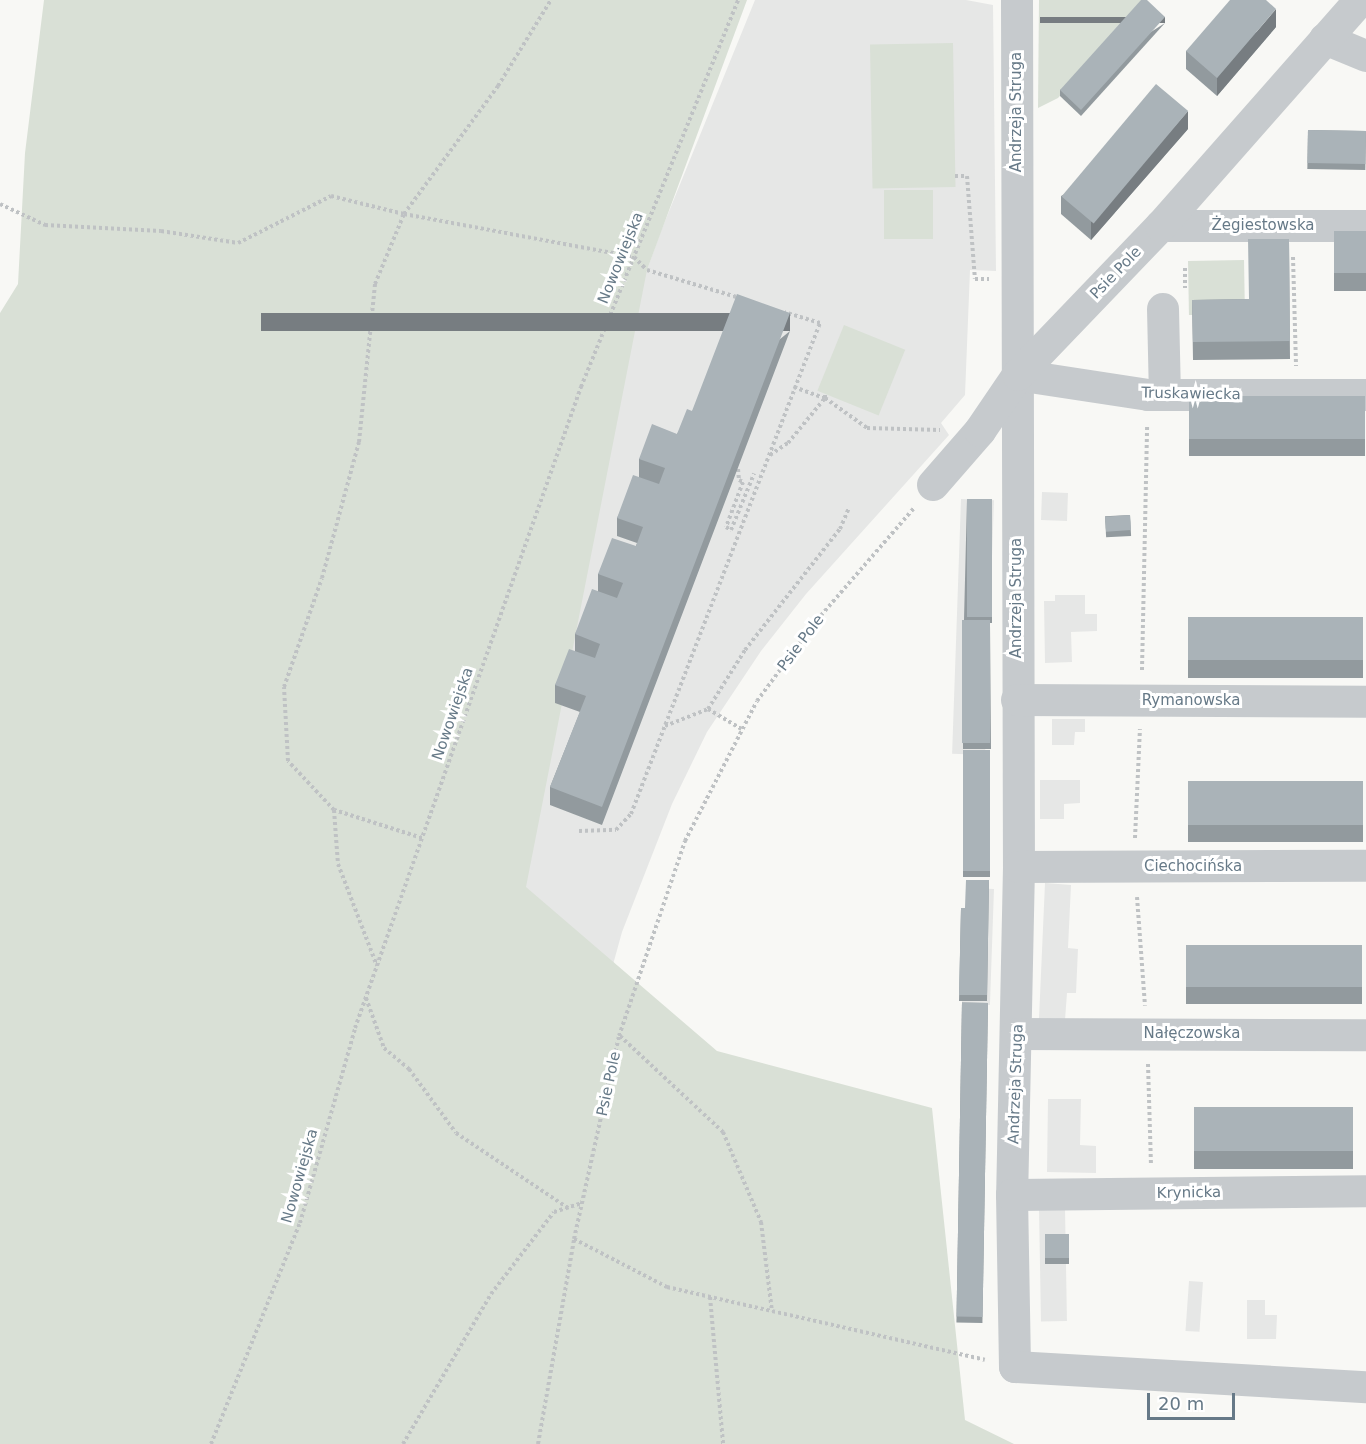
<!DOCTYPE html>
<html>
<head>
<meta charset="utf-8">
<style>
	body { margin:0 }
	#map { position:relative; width:1366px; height:1444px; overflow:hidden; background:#f8f8f5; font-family:"DejaVu Sans",sans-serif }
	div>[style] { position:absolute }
	.built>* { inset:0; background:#e6e7e6; transform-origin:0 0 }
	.green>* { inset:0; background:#d9e0d6; transform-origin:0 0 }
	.path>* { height:4px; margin-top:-2px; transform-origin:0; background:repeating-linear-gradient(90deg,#bfc2c4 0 3px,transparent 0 6px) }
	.minor>* { height:32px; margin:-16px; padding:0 16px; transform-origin:16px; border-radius:16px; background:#c6cacd }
	.wall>* { inset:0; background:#929a9e; transform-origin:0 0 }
	.shaded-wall>* { inset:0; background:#777d81; transform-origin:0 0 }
	.building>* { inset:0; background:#aab3b8; transform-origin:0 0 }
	span { translate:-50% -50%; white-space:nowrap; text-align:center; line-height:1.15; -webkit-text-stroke:6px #fff; paint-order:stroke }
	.street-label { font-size:15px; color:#667987 }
	.scale { position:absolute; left:1147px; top:1393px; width:88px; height:27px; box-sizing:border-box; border:3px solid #667987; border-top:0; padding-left:8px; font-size:18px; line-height:21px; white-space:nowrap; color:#667987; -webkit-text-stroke:4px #fff; paint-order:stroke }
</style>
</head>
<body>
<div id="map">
	<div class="built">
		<div style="clip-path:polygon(755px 0,966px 0,993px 5px,996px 271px,970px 270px,965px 395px,941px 423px,949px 435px,806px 594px,761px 651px,707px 732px,672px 804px,622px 932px,598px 1019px,398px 959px,661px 231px)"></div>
		<div style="left:1042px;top:492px;width:26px;height:28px;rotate:2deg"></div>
		<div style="left:961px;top:499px;width:33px;height:255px;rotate:2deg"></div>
		<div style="clip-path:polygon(1055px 595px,1085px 595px,1085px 614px,1097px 614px,1097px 631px,1071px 632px,1072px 662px,1045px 663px,1044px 601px,1055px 601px)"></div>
		<div style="clip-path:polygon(1052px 719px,1085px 719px,1085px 732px,1075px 732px,1074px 745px,1052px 745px)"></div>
		<div style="clip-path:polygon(1040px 780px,1080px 780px,1080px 803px,1064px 804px,1064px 819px,1040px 819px)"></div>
		<div style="clip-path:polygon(1045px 883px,1071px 885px,1068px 948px,1078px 949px,1076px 993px,1067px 993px,1065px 1020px,1039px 1019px)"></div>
		<div style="left:966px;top:888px;width:28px;height:116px;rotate:2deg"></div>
		<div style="clip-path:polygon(1048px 1099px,1081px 1099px,1080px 1145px,1096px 1146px,1096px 1173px,1047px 1172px)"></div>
		<div style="left:1065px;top:1208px;width:113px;height:26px;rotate:89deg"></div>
		<div style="left:1189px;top:1281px;width:14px;height:50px;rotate:4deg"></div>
		<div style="clip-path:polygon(1247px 1300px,1265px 1300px,1265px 1315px,1277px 1315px,1276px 1339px,1247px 1339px)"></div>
	</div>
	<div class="green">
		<div style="clip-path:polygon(44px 0,747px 0,647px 270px,526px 887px,717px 1051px,932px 1108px,965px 1420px,1014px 1444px,0 1444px,0 313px,18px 284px,25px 153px)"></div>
		<div style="clip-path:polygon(1039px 0,1143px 0,1058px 98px,1038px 108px)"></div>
		<div style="left:953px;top:43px;width:144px;height:83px;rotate:89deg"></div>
		<div style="left:933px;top:190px;width:49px;height:49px;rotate:90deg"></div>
		<div style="left:1244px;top:260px;width:54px;height:56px;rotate:89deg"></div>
		<div style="left:844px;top:325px;width:66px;height:71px;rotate:22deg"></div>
	</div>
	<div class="path">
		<div style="left:955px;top:176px;width:12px"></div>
		<div style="left:967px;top:176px;width:103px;rotate:85.6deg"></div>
		<div style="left:975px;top:279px;width:14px"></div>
		<div style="left:0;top:204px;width:50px;rotate:25deg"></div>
		<div style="left:45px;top:225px;width:116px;rotate:3deg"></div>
		<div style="left:161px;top:231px;width:78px;rotate:8.9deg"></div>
		<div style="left:238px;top:243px;width:104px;rotate:-26.8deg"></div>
		<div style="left:331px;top:196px;width:75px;rotate:13.9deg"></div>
		<div style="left:404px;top:214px;width:234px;rotate:10.6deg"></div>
		<div style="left:634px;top:257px;width:18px;rotate:45deg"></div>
		<div style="left:647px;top:270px;width:97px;rotate:16.8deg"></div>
		<div style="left:1293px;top:257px;width:109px;rotate:88.4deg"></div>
		<div style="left:1185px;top:268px;width:20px;rotate:90deg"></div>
		<div style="left:794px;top:387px;width:33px;rotate:20deg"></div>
		<div style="left:825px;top:398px;width:4px;rotate:-90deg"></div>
		<div style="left:770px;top:455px;width:22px;rotate:-34deg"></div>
		<div style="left:788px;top:443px;width:58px;rotate:-50.6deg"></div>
		<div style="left:825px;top:398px;width:52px;rotate:35.5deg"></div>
		<div style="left:867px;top:428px;width:73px;rotate:1.6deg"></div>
		<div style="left:738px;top:469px;width:11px;rotate:85deg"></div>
		<div style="left:739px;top:480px;width:4px;rotate:27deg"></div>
		<div style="left:743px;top:482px;width:48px;rotate:110.7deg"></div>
		<div style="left:726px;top:527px;width:6px;rotate:31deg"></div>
		<div style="left:731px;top:530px;width:61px;rotate:-67.7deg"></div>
		<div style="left:1142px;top:670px;width:244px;rotate:-88.8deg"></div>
		<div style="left:708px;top:709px;width:70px;rotate:-57.9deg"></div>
		<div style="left:745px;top:650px;width:154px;rotate:-51.9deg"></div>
		<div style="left:840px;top:529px;width:23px;rotate:-67deg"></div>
		<div style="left:665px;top:726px;width:46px;rotate:-21.6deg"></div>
		<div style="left:708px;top:709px;width:39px;rotate:31deg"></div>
		<div style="left:334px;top:810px;width:54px;rotate:85.8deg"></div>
		<div style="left:338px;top:864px;width:109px;rotate:69.1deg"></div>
		<div style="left:579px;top:831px;width:37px;rotate:-2deg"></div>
		<div style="left:616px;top:830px;width:22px;rotate:-47deg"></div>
		<div style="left:631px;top:814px;width:526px;rotate:-68.95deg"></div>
		<div style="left:820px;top:323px;width:37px;rotate:-163deg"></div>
		<div style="left:422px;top:838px;width:92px;rotate:-162.3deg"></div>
		<div style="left:334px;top:810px;width:67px;rotate:-133.2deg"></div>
		<div style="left:288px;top:761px;width:74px;rotate:-93.1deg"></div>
		<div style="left:284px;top:687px;width:115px;rotate:-70.8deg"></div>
		<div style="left:322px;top:578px;width:141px;rotate:-74.8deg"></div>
		<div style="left:359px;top:442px;width:159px;rotate:-84.2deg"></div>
		<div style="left:375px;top:284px;width:76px;rotate:-67.5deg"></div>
		<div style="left:404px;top:214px;width:159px;rotate:-53.7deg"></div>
		<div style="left:498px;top:86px;width:101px;rotate:-58.4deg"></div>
		<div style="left:1135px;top:838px;width:109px;rotate:-87.4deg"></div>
		<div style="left:1137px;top:897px;width:109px;rotate:85.8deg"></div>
		<div style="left:366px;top:998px;width:53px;rotate:70.2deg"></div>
		<div style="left:384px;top:1048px;width:33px;rotate:40deg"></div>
		<div style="left:409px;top:1069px;width:79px;rotate:53.7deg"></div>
		<div style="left:456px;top:1133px;width:135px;rotate:33.8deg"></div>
		<div style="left:620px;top:1036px;width:141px;rotate:43deg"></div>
		<div style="left:723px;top:1132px;width:98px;rotate:67.1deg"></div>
		<div style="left:761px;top:1222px;width:90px;rotate:83deg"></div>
		<div style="left:1148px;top:1064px;width:101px;rotate:88.3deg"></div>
		<div style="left:574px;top:1239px;width:105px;rotate:27.3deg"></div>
		<div style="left:667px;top:1287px;width:326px;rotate:12.9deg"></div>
		<div style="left:710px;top:1297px;width:148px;rotate:84.9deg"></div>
		<div style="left:211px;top:1444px;width:238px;rotate:-68.1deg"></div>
		<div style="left:300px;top:1223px;width:203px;rotate:-74.2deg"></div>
		<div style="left:355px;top:1028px;width:680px;rotate:-70.58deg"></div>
		<div style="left:581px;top:387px;width:418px;rotate:-67.9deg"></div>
		<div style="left:403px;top:1444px;width:174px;rotate:-59.6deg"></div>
		<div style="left:491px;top:1294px;width:103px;rotate:-52.5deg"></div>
		<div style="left:554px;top:1212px;width:28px;rotate:-18deg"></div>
		<div style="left:538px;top:1444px;width:208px;rotate:-80deg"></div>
		<div style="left:574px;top:1239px;width:208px;rotate:-77.5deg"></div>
		<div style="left:619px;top:1036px;width:206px;rotate:-71.3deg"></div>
		<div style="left:685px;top:841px;width:157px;rotate:-62.8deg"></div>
		<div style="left:757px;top:701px;width:101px;rotate:-53.5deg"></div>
		<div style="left:817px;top:620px;width:148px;rotate:-49.1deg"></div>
	</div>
	<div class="minor">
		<div style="left:1017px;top:0;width:867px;rotate:89.87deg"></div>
		<div style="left:1019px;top:867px;width:328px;rotate:91.2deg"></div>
		<div style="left:1012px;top:1195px;width:172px;rotate:89deg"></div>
		<div style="left:1015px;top:1367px;width:352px;rotate:3.3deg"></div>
		<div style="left:1325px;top:39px;width:44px;rotate:22.5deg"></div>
		<div style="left:1161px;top:226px;width:205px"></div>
		<div style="left:1163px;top:309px;width:86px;rotate:88.7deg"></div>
		<div style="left:1018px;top:375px;width:132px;rotate:8.7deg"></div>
		<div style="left:1148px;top:395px;width:218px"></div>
		<div style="left:933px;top:485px;width:72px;rotate:-49deg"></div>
		<div style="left:980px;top:431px;width:68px;rotate:-55.8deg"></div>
		<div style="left:1018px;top:375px;width:207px;rotate:-46.2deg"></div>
		<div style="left:1161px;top:226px;width:301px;rotate:-48.6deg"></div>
		<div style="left:1017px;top:700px;width:349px;rotate:0.3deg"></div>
		<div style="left:1019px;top:867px;width:347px;rotate:-0.2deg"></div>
		<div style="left:1017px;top:1034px;width:349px;rotate:0.2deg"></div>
		<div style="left:1012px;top:1195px;width:354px;rotate:-0.6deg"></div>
	</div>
	<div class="wall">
		<div style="clip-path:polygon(1165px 23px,1081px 116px,1060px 96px,1060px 90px)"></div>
		<div style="clip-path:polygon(1276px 27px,1217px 96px,1186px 69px,1186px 51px)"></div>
		<div style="clip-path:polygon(1188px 129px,1091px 240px,1061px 214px,1061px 196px)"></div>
		<div style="left:1308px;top:130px;width:58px;height:39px;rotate:1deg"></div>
		<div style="left:1334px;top:231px;width:32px;height:60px"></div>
		<div style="clip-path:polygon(1289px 239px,1290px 359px,1193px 360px,1192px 300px,1249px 299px)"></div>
		<div style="clip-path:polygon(790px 331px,602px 825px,550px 805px,550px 787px,580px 712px,555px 703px,555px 685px,575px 651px,575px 634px,598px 591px,598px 574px,636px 546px,637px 543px,617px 536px,617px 518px,639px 477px,639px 459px,677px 434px,692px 411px)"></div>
		<div style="left:1189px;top:396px;width:176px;height:60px"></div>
		<div style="clip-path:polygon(967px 499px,992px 499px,992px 623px,990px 623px,991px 749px,963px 749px,962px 620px,964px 620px)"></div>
		<div style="left:1130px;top:515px;width:21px;height:25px;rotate:87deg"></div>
		<div style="left:1188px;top:617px;width:175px;height:61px"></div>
		<div style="left:990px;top:750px;width:127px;height:27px;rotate:90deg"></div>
		<div style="left:1188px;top:781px;width:175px;height:61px"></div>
		<div style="clip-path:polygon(989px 880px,987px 1001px,959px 1001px,961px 908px,965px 908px)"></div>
		<div style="left:1186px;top:945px;width:176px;height:59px"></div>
		<div style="left:988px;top:1003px;width:320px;height:26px;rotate:91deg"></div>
		<div style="left:1194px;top:1107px;width:159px;height:62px"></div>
		<div style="left:1045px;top:1234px;width:24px;height:30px"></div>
	</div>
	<div class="shaded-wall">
		<div style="clip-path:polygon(1276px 9px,1276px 27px,1217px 96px,1217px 78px)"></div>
		<div style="left:1165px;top:17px;width:6px;height:125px;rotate:90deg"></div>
		<div style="clip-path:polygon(1188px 111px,1188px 129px,1091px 240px,1091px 222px)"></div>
		<div style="left:790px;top:313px;width:18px;height:529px;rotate:90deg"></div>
	</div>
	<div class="building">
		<div style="clip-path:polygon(1141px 0,1147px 0,1165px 17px,1081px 110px,1060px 90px)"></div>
		<div style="clip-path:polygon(1230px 0,1266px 0,1276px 9px,1217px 78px,1186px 51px)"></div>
		<div style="left:1156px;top:84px;width:42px;height:147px;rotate:40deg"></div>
		<div style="left:1308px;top:130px;width:58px;height:33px;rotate:1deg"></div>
		<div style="left:1334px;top:231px;width:32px;height:42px"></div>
		<div style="clip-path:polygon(1248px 239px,1289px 239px,1290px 341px,1193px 342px,1192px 300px,1249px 299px)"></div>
		<div style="clip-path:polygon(737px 294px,790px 313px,602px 807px,550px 787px,586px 696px,555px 685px,569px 649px,595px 658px,600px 644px,575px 634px,592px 589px,617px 598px,623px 583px,598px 574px,612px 538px,636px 546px,643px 527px,617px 518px,633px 475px,659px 484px,665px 468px,639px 459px,652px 424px,677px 434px,687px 409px,692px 411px)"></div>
		<div style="left:1189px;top:396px;width:176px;height:43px"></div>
		<div style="left:967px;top:499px;width:25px;height:118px"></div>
		<div style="left:1130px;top:515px;width:15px;height:25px;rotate:86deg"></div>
		<div style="left:1188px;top:617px;width:175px;height:43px"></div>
		<div style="left:962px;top:620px;width:28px;height:123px"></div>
		<div style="left:990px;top:750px;width:121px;height:27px;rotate:90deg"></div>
		<div style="left:1188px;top:781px;width:175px;height:44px"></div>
		<div style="clip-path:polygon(966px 880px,989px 880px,987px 995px,959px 995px,961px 908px,965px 908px)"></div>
		<div style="left:1186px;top:945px;width:176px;height:42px"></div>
		<div style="left:988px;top:1003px;width:314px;height:26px;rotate:91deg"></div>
		<div style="left:1194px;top:1107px;width:159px;height:44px"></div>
		<div style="left:1045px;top:1234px;width:24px;height:24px"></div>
	</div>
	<div class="street-label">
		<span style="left:1017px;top:112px;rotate:-90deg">Andrzeja Struga</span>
		<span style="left:1263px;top:226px">Żegiestowska</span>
		<span style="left:621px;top:258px;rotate:-68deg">Nowowiejska</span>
		<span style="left:1116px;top:273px;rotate:-46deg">Psie Pole</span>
		<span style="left:1191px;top:394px;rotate:1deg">Truskawiecka</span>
		<span style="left:1017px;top:598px;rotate:-90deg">Andrzeja Struga</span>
		<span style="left:801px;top:643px;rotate:-53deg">Psie Pole</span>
		<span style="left:1191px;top:701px">Rymanowska</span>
		<span style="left:453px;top:714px;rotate:-71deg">Nowowiejska</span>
		<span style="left:1193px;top:867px">Ciechocińska</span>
		<span style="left:1192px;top:1034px">Nałęczowska</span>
		<span style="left:609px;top:1084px;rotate:-78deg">Psie Pole</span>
		<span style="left:1016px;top:1084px;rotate:-88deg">Andrzeja Struga</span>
		<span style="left:300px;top:1176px;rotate:-74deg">Nowowiejska</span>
		<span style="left:1189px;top:1193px;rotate:-1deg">Krynicka</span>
	</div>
	<div class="scale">20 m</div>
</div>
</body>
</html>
